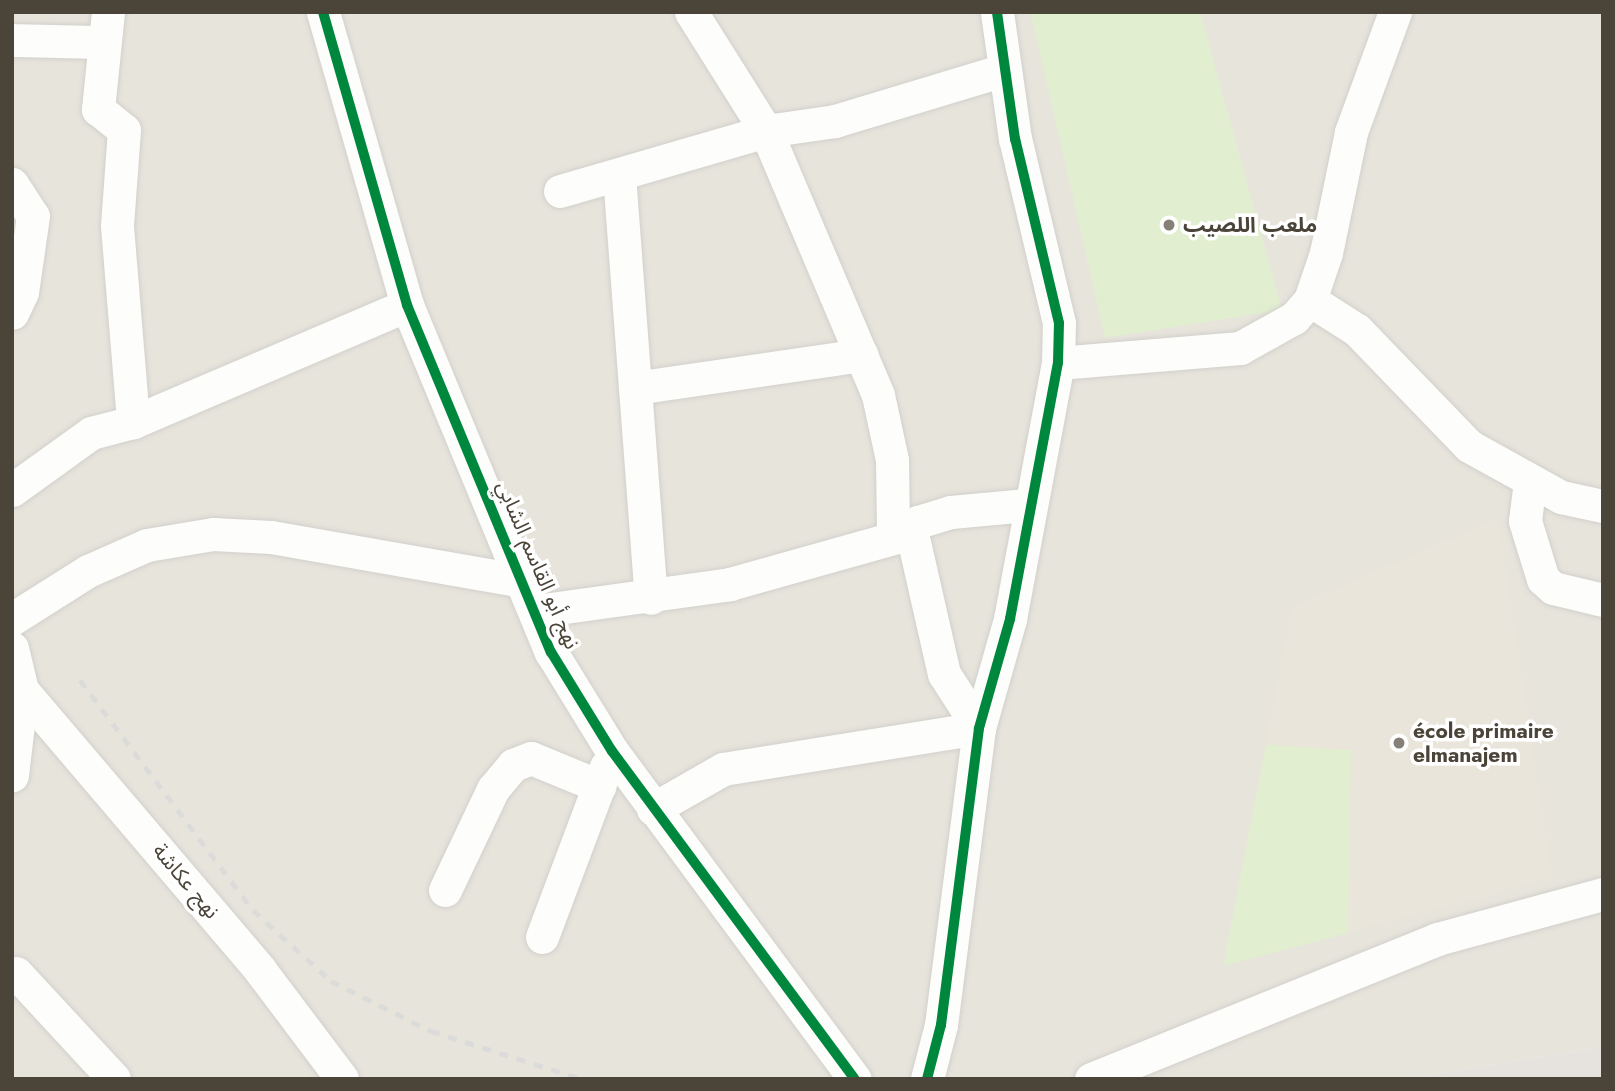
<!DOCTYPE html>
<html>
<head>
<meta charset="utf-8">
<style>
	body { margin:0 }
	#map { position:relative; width:1615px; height:1091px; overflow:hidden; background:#f4f2ee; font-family:Jost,"Noto Sans Arabic",sans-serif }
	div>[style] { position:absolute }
	.residential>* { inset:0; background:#e7e4dc }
	.industrial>* { inset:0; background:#e6e2de }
	.education>* { inset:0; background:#eae5da }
	.green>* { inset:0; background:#e1eecf }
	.roads { filter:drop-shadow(0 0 2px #d2d0cb) drop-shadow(0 0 2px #d2d0cb) }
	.minor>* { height:33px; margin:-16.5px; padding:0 16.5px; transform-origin:16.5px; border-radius:16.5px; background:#fdfdfc }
	.rail>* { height:5px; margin-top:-2.5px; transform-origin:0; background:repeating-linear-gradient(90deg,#dbdbda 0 9px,transparent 0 18px) }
	.cycleway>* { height:10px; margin:-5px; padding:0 5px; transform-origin:5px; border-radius:5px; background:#00873e }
	.dots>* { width:19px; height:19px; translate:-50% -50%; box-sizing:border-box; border:4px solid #fff; border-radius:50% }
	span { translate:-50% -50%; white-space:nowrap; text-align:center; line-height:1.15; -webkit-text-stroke:7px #fff; paint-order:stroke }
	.poi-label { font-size:21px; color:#4b4439; font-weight:700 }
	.left { translate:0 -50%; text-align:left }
	.street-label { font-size:21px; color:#4b4439 }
	.frame { position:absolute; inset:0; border:14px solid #4b4439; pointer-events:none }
</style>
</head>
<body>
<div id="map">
	<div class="residential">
		<div style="clip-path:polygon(12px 12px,1603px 12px,1603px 1047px,1403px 1079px,12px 1079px)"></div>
	</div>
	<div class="industrial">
		<div style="clip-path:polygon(1603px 1047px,1603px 1079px,1403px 1079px)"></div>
	</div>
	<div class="education">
		<div style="clip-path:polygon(1498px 518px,1552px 878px,1223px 966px,1292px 608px)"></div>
	</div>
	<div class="green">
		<div style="clip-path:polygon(1200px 12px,1282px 310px,1105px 338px,1031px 14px)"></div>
		<div style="clip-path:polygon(1266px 745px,1351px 750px,1348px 933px,1223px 966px)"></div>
	</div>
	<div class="roads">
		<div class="minor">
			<div style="left:108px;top:12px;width:98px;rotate:95.9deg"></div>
			<div style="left:98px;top:109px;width:33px;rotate:39deg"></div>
			<div style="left:124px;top:130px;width:96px;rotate:94.2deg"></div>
			<div style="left:117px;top:226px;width:197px;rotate:85.3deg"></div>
			<div style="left:323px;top:12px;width:305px;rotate:74deg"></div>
			<div style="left:407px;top:305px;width:376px;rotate:67.5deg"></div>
			<div style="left:551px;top:652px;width:116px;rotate:58.4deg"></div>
			<div style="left:612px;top:751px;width:408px;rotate:53.5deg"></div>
			<div style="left:691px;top:12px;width:141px;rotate:57.8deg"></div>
			<div style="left:766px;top:131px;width:287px;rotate:67deg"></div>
			<div style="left:878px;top:395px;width:66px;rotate:77.8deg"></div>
			<div style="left:892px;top:460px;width:76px;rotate:89.2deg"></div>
			<div style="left:12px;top:40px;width:91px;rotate:1.3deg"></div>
			<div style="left:619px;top:175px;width:424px;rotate:85.7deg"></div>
			<div style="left:12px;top:184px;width:38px;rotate:57deg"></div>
			<div style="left:33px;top:216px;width:77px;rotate:98.2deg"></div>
			<div style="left:22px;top:292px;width:23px;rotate:115deg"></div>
			<div style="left:560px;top:191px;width:215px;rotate:-16.2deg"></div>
			<div style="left:766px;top:131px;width:70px;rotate:-8.2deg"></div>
			<div style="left:835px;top:121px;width:177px;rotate:-16.8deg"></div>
			<div style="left:1310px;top:300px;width:56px;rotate:32.6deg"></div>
			<div style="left:1357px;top:330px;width:161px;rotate:46deg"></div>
			<div style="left:1469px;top:446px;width:105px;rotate:29deg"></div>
			<div style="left:1561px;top:497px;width:43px;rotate:12.1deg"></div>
			<div style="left:1058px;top:363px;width:183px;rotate:-4.7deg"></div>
			<div style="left:1240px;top:348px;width:62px;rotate:-29.1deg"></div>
			<div style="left:1294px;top:318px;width:24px;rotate:-48deg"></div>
			<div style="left:1310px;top:300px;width:50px;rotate:-71.2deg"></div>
			<div style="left:1326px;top:253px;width:124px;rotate:-78.3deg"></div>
			<div style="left:1351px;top:132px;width:128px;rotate:-69.9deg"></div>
			<div style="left:635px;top:388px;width:229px;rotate:-8.3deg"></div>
			<div style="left:1530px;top:481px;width:40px;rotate:97.1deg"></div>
			<div style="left:1525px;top:521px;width:61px;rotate:72.8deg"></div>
			<div style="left:1543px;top:579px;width:13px;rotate:42deg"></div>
			<div style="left:1553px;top:588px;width:51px;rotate:13.5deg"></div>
			<div style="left:12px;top:490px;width:97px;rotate:-35.8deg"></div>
			<div style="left:91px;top:433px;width:43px;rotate:-14.7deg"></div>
			<div style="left:133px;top:422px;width:298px;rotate:-23.1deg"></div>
			<div style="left:536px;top:611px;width:196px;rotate:-7.9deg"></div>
			<div style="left:730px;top:584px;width:189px;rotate:-15.7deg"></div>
			<div style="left:12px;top:619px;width:90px;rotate:-32.3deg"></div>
			<div style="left:88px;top:571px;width:64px;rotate:-23.8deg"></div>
			<div style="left:147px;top:545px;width:67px;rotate:-9.5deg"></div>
			<div style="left:213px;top:534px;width:58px;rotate:3deg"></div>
			<div style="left:271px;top:537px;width:257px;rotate:9.9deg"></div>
			<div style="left:12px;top:648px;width:43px;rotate:76.6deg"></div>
			<div style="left:22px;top:690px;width:86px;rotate:96.7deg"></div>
			<div style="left:22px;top:690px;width:367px;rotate:49.6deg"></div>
			<div style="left:260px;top:970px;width:136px;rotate:53deg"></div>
			<div style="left:653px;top:809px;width:81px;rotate:-29.7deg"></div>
			<div style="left:723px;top:769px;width:259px;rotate:-9.1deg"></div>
			<div style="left:979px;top:728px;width:64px;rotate:-122.9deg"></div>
			<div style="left:944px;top:674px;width:145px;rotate:-102.8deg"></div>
			<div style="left:912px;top:533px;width:13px;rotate:-61deg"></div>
			<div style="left:918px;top:522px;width:34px;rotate:-17deg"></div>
			<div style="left:951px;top:512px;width:76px;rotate:-5.3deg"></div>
			<div style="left:445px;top:890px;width:112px;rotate:-64.6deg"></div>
			<div style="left:493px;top:789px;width:31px;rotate:-50deg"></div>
			<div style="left:513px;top:765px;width:19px;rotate:-21deg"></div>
			<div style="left:531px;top:758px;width:74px;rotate:22.4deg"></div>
			<div style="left:542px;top:937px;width:182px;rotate:-69.4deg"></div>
			<div style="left:16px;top:973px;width:144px;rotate:47.2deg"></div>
			<div style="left:927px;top:1079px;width:56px;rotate:-75.5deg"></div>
			<div style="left:941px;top:1025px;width:299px;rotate:-82.7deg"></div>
			<div style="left:979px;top:728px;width:113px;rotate:-74.1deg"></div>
			<div style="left:1010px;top:619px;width:260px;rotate:-79.4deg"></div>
			<div style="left:1058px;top:363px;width:40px;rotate:-88.6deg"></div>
			<div style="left:1059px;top:323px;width:189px;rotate:-103.4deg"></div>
			<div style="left:1015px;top:139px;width:128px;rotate:-98.1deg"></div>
			<div style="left:1091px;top:1079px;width:373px;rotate:-22deg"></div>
			<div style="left:1437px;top:939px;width:172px;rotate:-15.2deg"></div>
		</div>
	</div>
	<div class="rail">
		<div style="left:80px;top:680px;width:288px;rotate:53.1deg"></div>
		<div style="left:253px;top:910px;width:105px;rotate:42.3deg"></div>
		<div style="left:331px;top:981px;width:112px;rotate:26.6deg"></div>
		<div style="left:431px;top:1031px;width:157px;rotate:17.7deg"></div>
	</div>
	<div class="cycleway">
		<div style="left:323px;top:12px;width:305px;rotate:74deg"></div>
		<div style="left:407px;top:305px;width:376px;rotate:67.5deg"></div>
		<div style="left:551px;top:652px;width:116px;rotate:58.4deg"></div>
		<div style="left:612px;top:751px;width:408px;rotate:53.5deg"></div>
		<div style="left:927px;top:1079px;width:56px;rotate:-75.5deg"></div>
		<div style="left:941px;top:1025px;width:299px;rotate:-82.7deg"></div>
		<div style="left:979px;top:728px;width:113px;rotate:-74.1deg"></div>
		<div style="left:1010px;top:619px;width:260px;rotate:-79.4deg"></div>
		<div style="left:1058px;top:363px;width:40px;rotate:-88.6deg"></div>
		<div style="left:1059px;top:323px;width:189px;rotate:-103.4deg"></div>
		<div style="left:1015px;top:139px;width:128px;rotate:-98.1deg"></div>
	</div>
	<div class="dots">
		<div style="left:1169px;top:225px;background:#868178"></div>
		<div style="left:1399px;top:743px;background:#868178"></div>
	</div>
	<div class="poi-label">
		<span class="left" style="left:1183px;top:225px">ملعب اللصيب</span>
		<span class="left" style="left:1413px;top:743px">école primaire<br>elmanajem</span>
	</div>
	<div class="street-label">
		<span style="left:538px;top:565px;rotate:67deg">نهج أبو القاسم الشابي</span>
		<span style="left:186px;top:881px;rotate:50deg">نهج عكاشة</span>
	</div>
	<div class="frame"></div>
</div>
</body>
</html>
